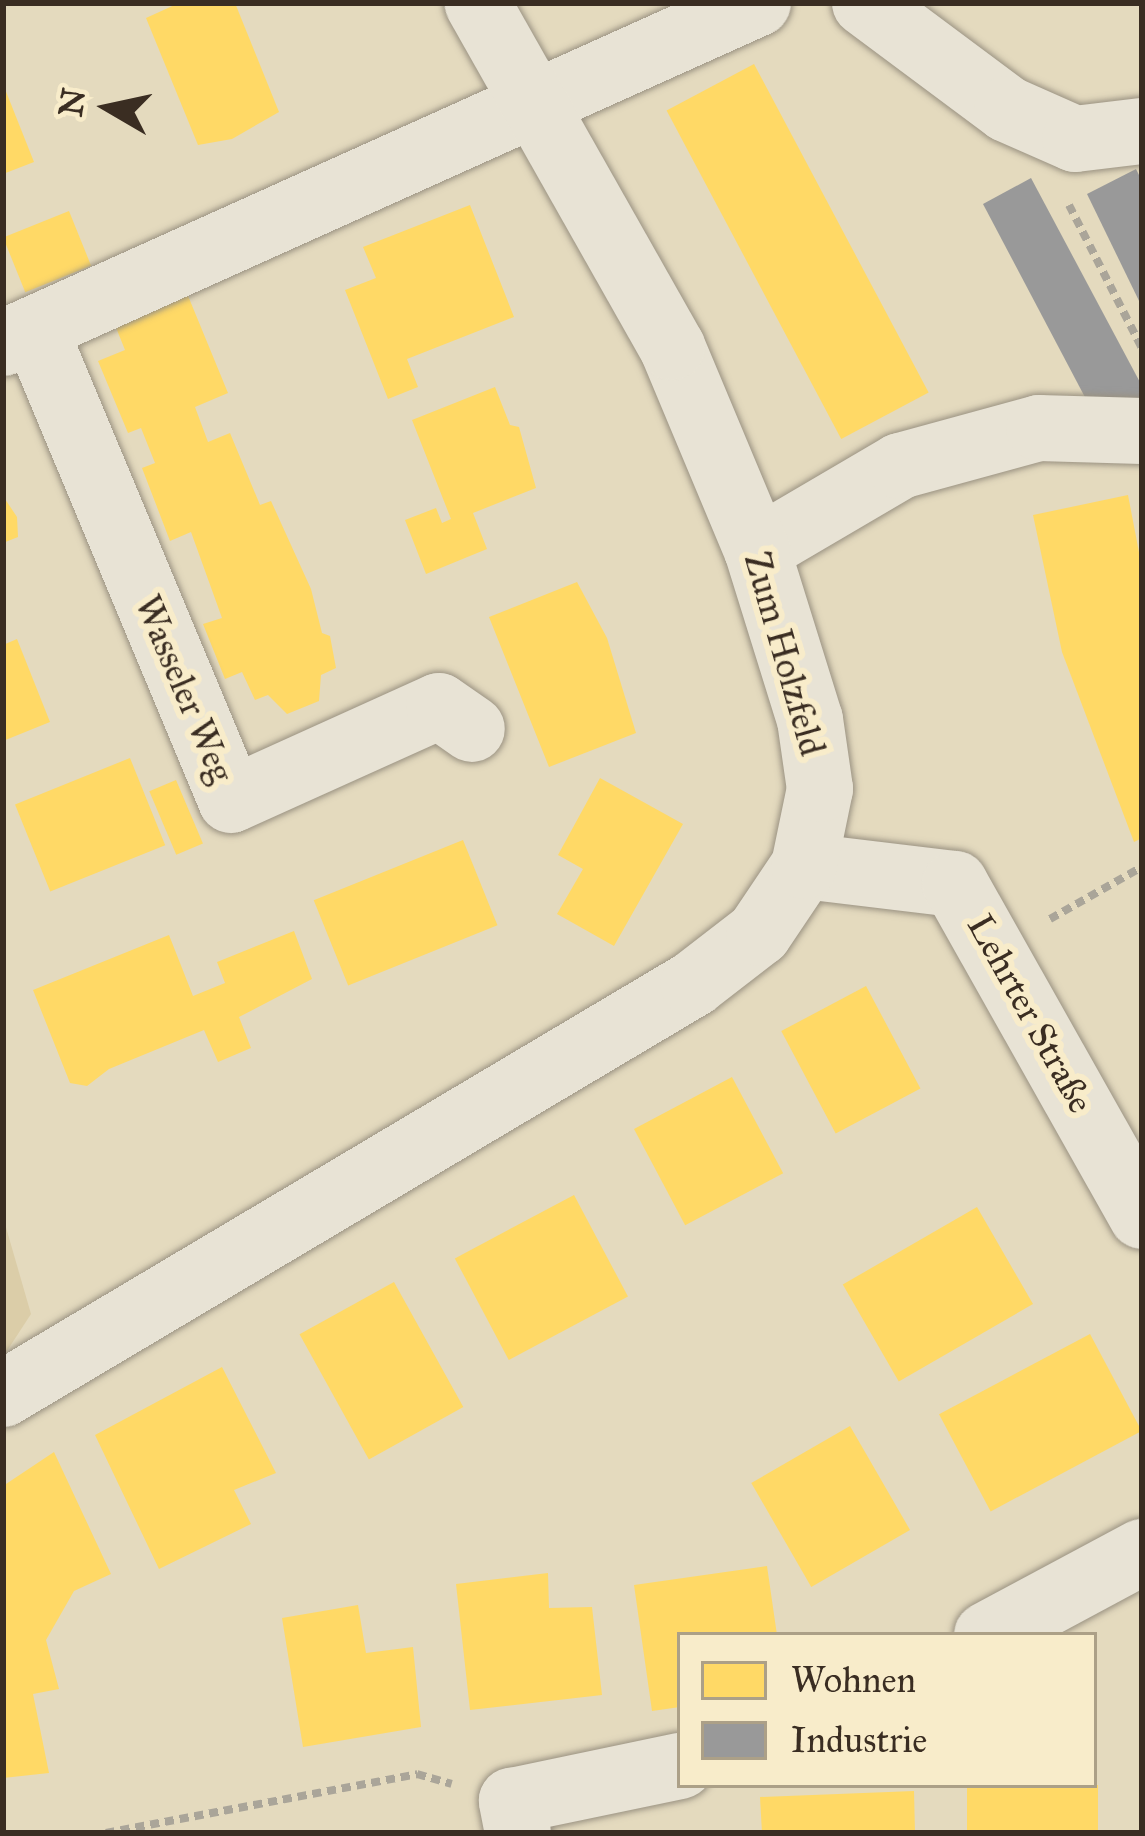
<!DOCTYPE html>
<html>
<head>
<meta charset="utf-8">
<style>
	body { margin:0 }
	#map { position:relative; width:1145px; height:1836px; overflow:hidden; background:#e4dabe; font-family:"IM FELL Great Primer",serif }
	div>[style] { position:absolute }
	.green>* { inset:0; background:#dbcda8 }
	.homes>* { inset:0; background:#ffd966; transform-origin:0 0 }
	.industry>* { inset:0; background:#999 }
	.path>* { height:8px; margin-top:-4px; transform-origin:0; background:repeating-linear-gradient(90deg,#aaa599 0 9px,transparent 0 15px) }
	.roads { filter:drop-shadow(0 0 3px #9a9282) drop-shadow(0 0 3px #9a9282) }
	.minor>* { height:66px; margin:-33px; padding:0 33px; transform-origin:33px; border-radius:33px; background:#e8e3d5 }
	span { translate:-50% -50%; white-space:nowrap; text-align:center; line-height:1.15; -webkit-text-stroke:12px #f8ecca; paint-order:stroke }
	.street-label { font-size:36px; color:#3a2d22 }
	.frame { position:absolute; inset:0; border:6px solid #3a2d22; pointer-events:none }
	.legend { position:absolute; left:677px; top:1632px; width:420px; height:156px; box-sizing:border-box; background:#f8ecca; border:3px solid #aca087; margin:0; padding:15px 21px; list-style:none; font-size:36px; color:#3a2d22 }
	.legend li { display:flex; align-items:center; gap:24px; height:60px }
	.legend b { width:60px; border:3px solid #aca087 }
	.north { position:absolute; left:48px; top:48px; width:120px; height:120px; -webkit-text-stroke:9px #f8ecca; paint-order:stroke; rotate:279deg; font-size:33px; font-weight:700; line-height:48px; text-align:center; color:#3a2d22 }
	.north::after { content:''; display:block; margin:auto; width:42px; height:54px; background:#3a2d22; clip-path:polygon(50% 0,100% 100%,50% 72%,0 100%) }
</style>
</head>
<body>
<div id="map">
	<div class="green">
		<div style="clip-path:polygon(3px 1217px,31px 1314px,3px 1357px)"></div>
	</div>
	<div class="homes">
		<div style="clip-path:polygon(179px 3px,235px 3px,279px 112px,232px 139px,198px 145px,146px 18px)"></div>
		<div style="left:754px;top:64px;width:372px;height:99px;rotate:62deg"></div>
		<div style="clip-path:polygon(3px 84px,34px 162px,3px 174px)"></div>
		<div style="clip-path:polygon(470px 205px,514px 317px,407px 359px,418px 387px,388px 399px,345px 290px,376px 278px,363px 247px)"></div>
		<div style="left:69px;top:211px;width:59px;height:71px;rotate:68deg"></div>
		<div style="clip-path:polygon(184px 286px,228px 393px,195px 407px,208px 442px,230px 433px,260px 505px,271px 501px,311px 589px,322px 633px,330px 636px,336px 668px,321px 675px,319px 701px,287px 714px,268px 695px,255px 700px,242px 672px,225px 679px,203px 624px,222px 618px,191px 532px,170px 541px,142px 468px,155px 463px,141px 428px,128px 433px,98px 361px,125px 350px,111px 315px)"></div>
		<div style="clip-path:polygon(495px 387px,510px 425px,519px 427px,536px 488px,473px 513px,487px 549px,426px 574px,405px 520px,436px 508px,442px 523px,451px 519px,412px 420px)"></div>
		<div style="clip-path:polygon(1128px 495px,1142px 568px,1142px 838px,1134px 842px,1062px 652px,1033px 515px)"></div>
		<div style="clip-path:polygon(3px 496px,17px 517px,18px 537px,3px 543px)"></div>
		<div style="clip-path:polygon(577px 582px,607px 638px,636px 733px,549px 767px,489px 617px)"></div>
		<div style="clip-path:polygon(17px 639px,50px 722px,3px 741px,3px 645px)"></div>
		<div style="left:130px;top:758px;width:94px;height:124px;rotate:68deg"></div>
		<div style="clip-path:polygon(600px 778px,683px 824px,614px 946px,557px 914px,583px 869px,558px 855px)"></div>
		<div style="left:176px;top:780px;width:69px;height:29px;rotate:67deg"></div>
		<div style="left:463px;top:840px;width:92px;height:161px;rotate:68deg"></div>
		<div style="clip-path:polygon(294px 931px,312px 979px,239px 1017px,251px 1048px,218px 1062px,204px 1030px,109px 1069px,87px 1086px,70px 1083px,33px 990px,169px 935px,193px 996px,225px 983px,217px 962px)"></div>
		<div style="left:866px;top:986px;width:116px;height:96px;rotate:62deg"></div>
		<div style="left:732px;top:1077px;width:109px;height:111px;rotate:62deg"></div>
		<div style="left:574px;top:1195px;width:115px;height:135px;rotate:62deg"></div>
		<div style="left:977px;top:1207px;width:112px;height:155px;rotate:60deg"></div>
		<div style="left:394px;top:1282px;width:143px;height:108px;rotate:61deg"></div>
		<div style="left:1090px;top:1334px;width:110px;height:171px;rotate:62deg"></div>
		<div style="clip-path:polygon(222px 1367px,276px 1473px,234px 1490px,251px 1524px,159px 1569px,95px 1435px)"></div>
		<div style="left:850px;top:1426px;width:120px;height:114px;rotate:60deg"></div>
		<div style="clip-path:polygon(54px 1452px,111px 1574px,74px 1591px,46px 1640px,59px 1689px,33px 1694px,49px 1773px,3px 1778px,3px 1486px)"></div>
		<div style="clip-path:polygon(767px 1566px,777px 1635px,680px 1635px,680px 1707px,652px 1711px,634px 1585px)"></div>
		<div style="clip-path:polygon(548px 1573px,549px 1608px,592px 1607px,602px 1695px,470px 1710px,456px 1584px)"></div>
		<div style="clip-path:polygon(358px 1605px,366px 1653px,413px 1647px,421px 1727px,303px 1747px,282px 1618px)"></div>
		<div style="left:967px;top:1785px;width:131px;height:49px"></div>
		<div style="clip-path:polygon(914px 1791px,915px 1833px,762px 1833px,760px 1797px)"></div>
	</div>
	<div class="industry">
		<div style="clip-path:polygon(1136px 169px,1142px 181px,1142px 307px,1087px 194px)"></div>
		<div style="clip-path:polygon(1031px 178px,1142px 386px,1142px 396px,1097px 420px,983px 204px)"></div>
	</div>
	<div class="path">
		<div style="left:1069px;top:205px;width:161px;rotate:63deg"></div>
		<div style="left:1050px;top:919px;width:106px;rotate:-29.5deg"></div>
		<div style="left:106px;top:1833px;width:317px;rotate:-10.7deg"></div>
		<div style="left:417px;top:1774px;width:36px;rotate:16deg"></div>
	</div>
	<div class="roads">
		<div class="minor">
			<div style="left:865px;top:3px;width:177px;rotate:36.7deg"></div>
			<div style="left:1007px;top:109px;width:74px;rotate:23.8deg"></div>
			<div style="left:1075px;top:139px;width:67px;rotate:-6.8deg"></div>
			<div style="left:35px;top:330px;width:509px;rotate:67.36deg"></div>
			<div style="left:231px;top:800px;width:228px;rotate:-24.3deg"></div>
			<div style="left:439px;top:706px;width:40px;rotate:34.9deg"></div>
			<div style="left:3px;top:343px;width:828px;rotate:-24.24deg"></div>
			<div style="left:757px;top:550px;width:166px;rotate:-30.4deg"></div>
			<div style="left:900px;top:466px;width:144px;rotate:-15.3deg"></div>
			<div style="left:1039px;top:428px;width:103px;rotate:1.7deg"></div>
			<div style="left:804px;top:866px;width:152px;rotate:6.8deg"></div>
			<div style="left:955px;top:884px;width:381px;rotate:60.6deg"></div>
			<div style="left:3px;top:1394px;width:803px;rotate:-30.72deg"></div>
			<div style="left:693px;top:984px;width:83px;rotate:-37.7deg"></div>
			<div style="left:759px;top:933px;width:81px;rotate:-56.1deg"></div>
			<div style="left:804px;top:866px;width:79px;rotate:-78.3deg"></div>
			<div style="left:820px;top:789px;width:70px;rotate:-98.2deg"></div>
			<div style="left:810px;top:720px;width:178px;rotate:-107.3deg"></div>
			<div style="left:757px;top:550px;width:220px;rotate:-112.7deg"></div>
			<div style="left:672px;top:347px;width:395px;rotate:-119.5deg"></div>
			<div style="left:987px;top:1635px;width:176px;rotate:-28.2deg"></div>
			<div style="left:518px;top:1833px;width:33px;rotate:-101deg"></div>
			<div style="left:512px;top:1801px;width:172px;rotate:-11.8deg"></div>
		</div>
	</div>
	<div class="street-label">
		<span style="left:784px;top:654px;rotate:74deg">Zum Holzfeld</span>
		<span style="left:184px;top:689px;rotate:67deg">Wasseler Weg</span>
		<span style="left:1030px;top:1014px;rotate:61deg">Lehrter Straße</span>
	</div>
	<div class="frame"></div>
	<ul class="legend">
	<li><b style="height:33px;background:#ffd966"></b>Wohnen</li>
	<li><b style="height:33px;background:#999"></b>Industrie</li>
	</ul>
	<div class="north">N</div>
</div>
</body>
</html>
